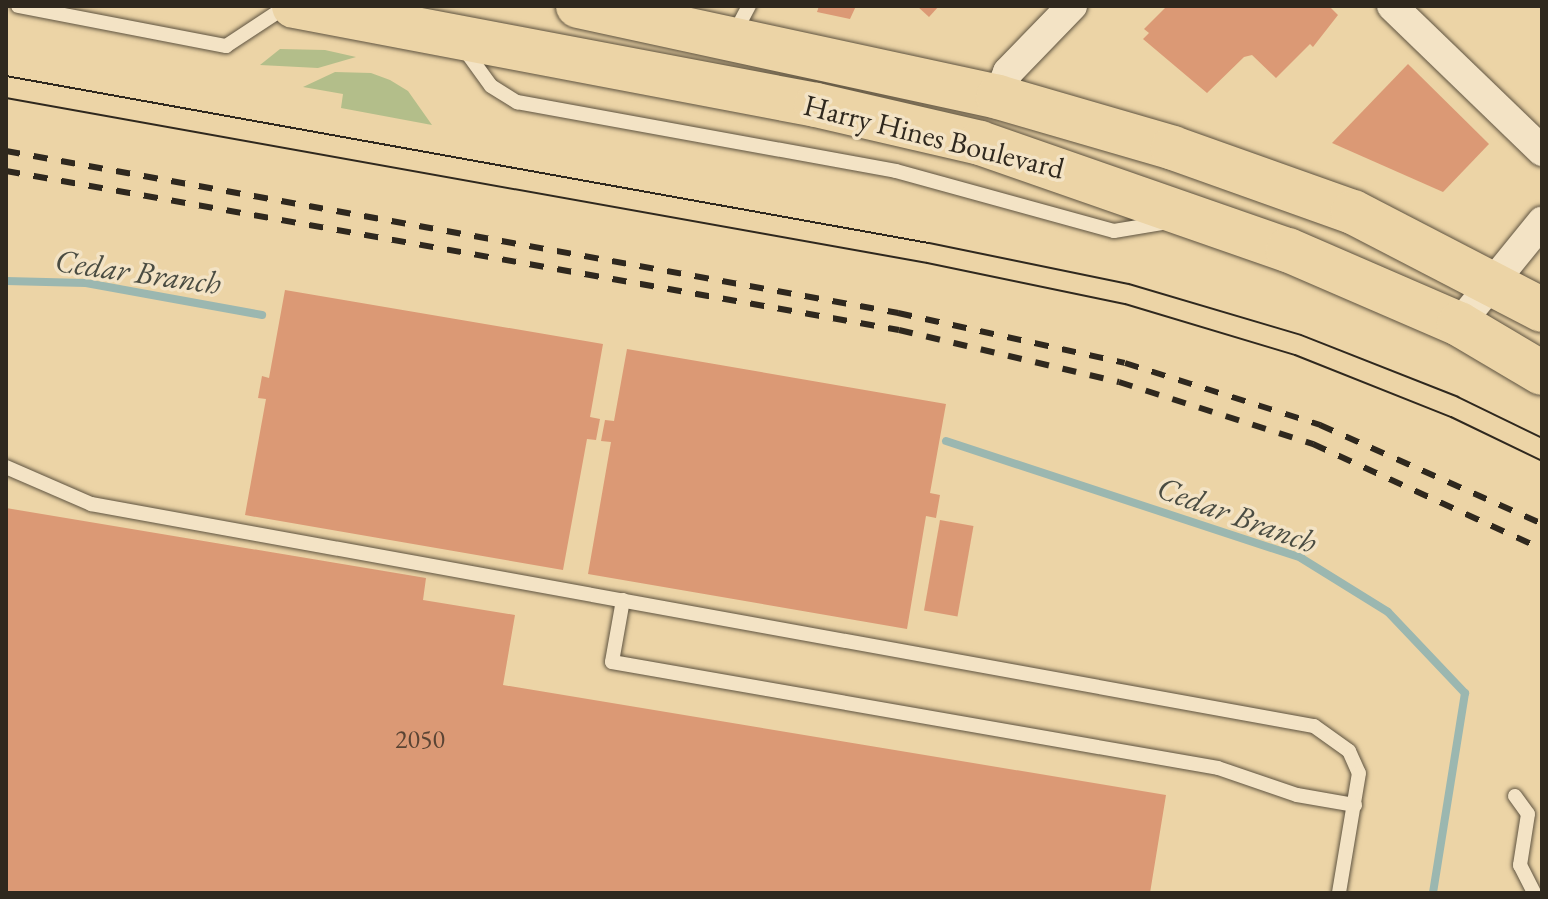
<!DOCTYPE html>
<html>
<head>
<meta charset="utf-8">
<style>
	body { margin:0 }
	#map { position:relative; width:1548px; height:899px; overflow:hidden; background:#ecd4a6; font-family:"EB Garamond",serif }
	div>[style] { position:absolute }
	.green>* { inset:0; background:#b3be8a }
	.stream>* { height:8px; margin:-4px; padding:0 4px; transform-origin:4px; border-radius:4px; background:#9bb7b0 }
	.building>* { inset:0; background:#db9975; transform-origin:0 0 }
	.roads { filter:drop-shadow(0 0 2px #5e5340) drop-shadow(0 0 2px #5e5340) }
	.lane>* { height:14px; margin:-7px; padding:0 7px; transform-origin:7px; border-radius:7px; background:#f3e3c5 }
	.street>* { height:30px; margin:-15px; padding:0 15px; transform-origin:15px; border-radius:15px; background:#f3e3c5 }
	.primary>* { height:44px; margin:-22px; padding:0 22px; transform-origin:22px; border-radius:22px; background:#ecd4a6 }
	.tram>* { height:2px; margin:-1px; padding:0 1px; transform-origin:1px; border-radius:1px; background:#2f281e }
	.rail>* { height:6px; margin-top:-3px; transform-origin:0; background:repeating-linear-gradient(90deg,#2f281e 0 14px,transparent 0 28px) }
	span { translate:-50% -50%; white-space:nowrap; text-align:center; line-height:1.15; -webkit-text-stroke:7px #f3e3c5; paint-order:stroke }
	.number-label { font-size:26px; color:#5a4434 }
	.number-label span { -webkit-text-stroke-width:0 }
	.street-label { font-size:30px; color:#2f281e }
	.water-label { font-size:32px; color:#4a4c42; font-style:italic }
	.frame { position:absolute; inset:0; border:8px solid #2f281e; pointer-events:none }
</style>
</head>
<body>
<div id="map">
	<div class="green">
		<div style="clip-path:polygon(280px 49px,325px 50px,356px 57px,318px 68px,260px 65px)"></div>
		<div style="clip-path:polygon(335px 72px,371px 73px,390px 80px,408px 91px,432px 125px,341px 108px,343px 94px,303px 87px)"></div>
	</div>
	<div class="stream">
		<div style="left:6px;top:281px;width:80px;rotate:1.4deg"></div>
		<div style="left:86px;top:283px;width:179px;rotate:10.3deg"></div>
		<div style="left:946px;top:441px;width:374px;rotate:18.2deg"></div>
		<div style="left:1301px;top:558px;width:102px;rotate:31.8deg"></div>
		<div style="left:1388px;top:612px;width:112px;rotate:46.5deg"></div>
		<div style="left:1465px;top:693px;width:203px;rotate:99.1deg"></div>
	</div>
	<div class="building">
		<div style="clip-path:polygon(819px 6px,856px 6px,850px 19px,817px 12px)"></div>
		<div style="clip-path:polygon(917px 6px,939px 6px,929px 17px)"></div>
		<div style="clip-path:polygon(1167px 6px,1329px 6px,1338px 15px,1313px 47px,1310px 44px,1276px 78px,1252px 55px,1244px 57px,1207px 93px,1143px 39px,1149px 33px,1144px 29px)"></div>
		<div style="clip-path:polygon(1408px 64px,1489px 144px,1443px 192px,1332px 143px)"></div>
		<div style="clip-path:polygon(285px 290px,603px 344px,590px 417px,600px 419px,596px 440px,587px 439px,563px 570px,245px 515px,266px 399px,258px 398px,262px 376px,269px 378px)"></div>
		<div style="clip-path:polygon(627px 349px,946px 404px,930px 493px,940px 495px,936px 518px,926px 516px,907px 629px,588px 574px,611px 442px,601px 441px,605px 420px,614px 421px)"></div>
		<div style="clip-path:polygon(6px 508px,426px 578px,423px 600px,515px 615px,503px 685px,1166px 795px,1150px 893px,6px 893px)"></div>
		<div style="left:940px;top:520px;width:34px;height:92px;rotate:10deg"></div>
	</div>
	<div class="roads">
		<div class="lane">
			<div style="left:18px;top:6px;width:212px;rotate:10.9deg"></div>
			<div style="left:226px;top:46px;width:73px;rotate:-33.3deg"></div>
			<div style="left:734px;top:34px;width:32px;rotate:-62deg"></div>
			<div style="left:462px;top:46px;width:49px;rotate:54.1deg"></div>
			<div style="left:491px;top:86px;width:31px;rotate:32deg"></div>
			<div style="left:517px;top:102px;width:385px;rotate:10.3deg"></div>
			<div style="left:896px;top:171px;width:226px;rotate:15.4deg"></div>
			<div style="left:1114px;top:231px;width:56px;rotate:-9.3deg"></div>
			<div style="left:6px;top:467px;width:93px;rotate:23.5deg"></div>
			<div style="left:91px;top:504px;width:1243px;rotate:10.29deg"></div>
			<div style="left:1314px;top:726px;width:43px;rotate:35.5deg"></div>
			<div style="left:1349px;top:751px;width:24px;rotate:66deg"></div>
			<div style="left:1359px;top:773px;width:122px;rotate:99.5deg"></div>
			<div style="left:623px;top:600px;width:63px;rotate:100.1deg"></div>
			<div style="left:612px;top:662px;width:615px;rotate:9.92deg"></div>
			<div style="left:1218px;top:768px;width:83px;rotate:18.9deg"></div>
			<div style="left:1297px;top:795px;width:59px;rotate:9.8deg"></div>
			<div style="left:1515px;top:796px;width:22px;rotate:54deg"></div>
			<div style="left:1528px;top:814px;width:52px;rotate:98.9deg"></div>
			<div style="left:1520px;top:865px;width:31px;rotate:63deg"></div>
		</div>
		<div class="street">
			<div style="left:1392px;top:6px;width:209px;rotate:44deg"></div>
			<div style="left:998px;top:97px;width:27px;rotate:-68deg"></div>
			<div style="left:1008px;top:72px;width:92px;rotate:-45.9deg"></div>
			<div style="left:1459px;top:324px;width:132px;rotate:-50.9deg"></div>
		</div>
		<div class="primary">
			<div style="left:294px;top:6px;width:531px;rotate:10.74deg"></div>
			<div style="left:816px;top:105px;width:168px;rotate:13deg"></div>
			<div style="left:980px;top:143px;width:326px;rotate:19.2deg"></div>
			<div style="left:1288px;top:250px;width:186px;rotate:23.4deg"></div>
			<div style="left:1459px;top:324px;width:96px;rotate:30.6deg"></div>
			<div style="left:578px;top:6px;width:430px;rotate:12.2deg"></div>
			<div style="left:998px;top:97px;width:182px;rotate:16.2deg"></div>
			<div style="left:1173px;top:148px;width:191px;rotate:19.6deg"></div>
			<div style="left:1353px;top:212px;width:213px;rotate:27.4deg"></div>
		</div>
	</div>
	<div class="tram">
		<div style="left:6px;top:76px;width:938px;rotate:10.26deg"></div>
		<div style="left:929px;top:243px;width:204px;rotate:11.6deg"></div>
		<div style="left:1129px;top:284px;width:179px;rotate:16.5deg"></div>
		<div style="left:1301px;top:335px;width:169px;rotate:21.5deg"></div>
		<div style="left:1458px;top:397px;width:93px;rotate:26deg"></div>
		<div style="left:6px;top:98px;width:936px;rotate:10.16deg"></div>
		<div style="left:927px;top:263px;width:202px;rotate:11.7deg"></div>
		<div style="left:1125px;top:304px;width:177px;rotate:16.7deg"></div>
		<div style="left:1295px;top:355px;width:168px;rotate:21.7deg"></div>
		<div style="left:1451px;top:417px;width:101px;rotate:25.8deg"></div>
	</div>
	<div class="rail">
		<div style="left:6px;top:151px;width:907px;rotate:10.29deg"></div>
		<div style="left:898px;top:313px;width:232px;rotate:12.4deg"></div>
		<div style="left:1125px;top:363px;width:205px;rotate:17.6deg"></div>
		<div style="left:1320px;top:425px;width:243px;rotate:24deg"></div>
		<div style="left:6px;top:171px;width:907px;rotate:10.1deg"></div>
		<div style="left:899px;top:330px;width:226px;rotate:13.3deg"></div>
		<div style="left:1119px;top:382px;width:204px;rotate:17.7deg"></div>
		<div style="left:1313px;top:444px;width:252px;rotate:24.6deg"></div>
	</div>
	<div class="number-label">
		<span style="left:420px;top:740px">2050</span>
	</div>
	<div class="street-label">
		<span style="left:934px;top:137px;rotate:14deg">Harry Hines Boulevard</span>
	</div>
	<div class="water-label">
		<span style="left:138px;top:272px;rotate:8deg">Cedar Branch</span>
		<span style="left:1237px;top:515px;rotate:20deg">Cedar Branch</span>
	</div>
	<div class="frame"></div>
</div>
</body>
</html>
